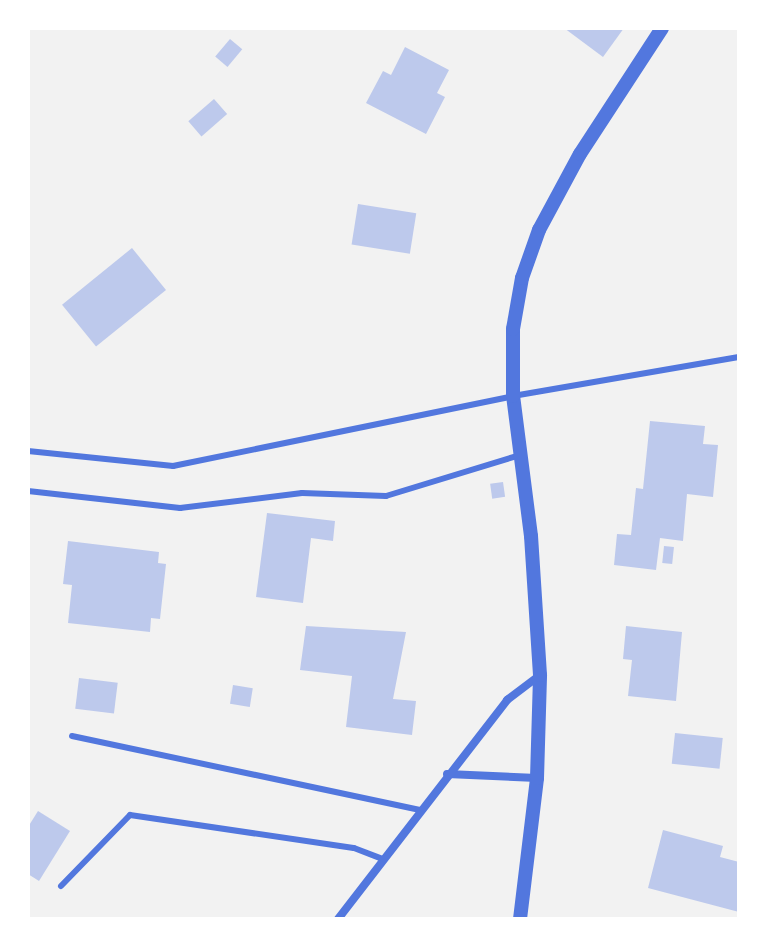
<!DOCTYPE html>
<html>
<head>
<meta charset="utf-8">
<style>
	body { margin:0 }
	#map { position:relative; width:767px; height:947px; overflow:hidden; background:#f2f2f2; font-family:Karla,sans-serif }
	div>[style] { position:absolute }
	.building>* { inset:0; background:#bdc9ec; transform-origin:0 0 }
	.service>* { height:6px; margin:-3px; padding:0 3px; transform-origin:3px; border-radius:3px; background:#5277de }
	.minor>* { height:8px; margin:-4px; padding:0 4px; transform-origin:4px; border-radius:4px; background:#5277de }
	.tertiary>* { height:14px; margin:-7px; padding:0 7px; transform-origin:7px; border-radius:7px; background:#5277de }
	span { translate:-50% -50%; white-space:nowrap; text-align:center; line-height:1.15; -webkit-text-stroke:8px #fff; paint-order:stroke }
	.frame { position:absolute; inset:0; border:30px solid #fff; pointer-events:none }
</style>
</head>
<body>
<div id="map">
	<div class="building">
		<div style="clip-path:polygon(564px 28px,624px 28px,603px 57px)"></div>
		<div style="left:230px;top:39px;width:16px;height:23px;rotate:40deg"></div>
		<div style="clip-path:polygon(405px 47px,449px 70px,437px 93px,445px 97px,426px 134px,366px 103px,383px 71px,391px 75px)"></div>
		<div style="left:214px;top:99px;width:20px;height:34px;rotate:49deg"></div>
		<div style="left:358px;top:204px;width:59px;height:41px;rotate:9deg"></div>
		<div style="left:132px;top:248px;width:54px;height:90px;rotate:51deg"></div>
		<div style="clip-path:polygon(650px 421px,705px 426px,703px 444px,718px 445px,713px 497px,687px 494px,683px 541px,660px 538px,656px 570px,614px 565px,617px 534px,631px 535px,636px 488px,643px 489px)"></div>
		<div style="left:503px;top:482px;width:15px;height:13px;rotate:82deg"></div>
		<div style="clip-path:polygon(267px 513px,335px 521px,333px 541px,311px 538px,303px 603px,256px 597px)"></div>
		<div style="clip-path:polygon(68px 541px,159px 552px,158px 563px,166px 564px,160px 619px,151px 618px,150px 632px,68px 623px,72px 585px,63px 584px)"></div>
		<div style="left:664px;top:546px;width:10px;height:17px;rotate:6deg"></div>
		<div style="clip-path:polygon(306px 626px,406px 632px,393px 699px,416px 701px,412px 735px,346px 727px,352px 676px,300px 670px)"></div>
		<div style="clip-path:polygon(626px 626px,682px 632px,676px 701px,628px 696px,632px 660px,623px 659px)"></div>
		<div style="left:79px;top:678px;width:39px;height:31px;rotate:7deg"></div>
		<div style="left:233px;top:685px;width:20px;height:19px;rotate:9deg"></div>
		<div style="left:675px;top:733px;width:48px;height:31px;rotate:6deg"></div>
		<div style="clip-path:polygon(38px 811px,70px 831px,39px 881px,28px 874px,28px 827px)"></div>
		<div style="clip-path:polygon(663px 830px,723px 846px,720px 857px,739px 862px,739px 912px,648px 888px)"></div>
	</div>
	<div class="service">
		<div style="left:28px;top:451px;width:146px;rotate:5.9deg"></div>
		<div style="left:173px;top:466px;width:347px;rotate:-11.6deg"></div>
		<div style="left:513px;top:396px;width:229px;rotate:-9.8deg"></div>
		<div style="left:28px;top:491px;width:153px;rotate:6.4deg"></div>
		<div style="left:180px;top:508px;width:123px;rotate:-7deg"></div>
		<div style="left:302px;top:493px;width:84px;rotate:2deg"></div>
		<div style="left:386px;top:496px;width:140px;rotate:-17deg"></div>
		<div style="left:72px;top:736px;width:357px;rotate:12deg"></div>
		<div style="left:61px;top:886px;width:99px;rotate:-45.8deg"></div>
		<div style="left:130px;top:815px;width:226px;rotate:8.4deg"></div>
		<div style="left:354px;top:848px;width:31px;rotate:21deg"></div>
	</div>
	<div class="minor">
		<div style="left:447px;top:774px;width:90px;rotate:2.5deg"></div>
		<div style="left:338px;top:919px;width:277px;rotate:-52.3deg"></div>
		<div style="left:507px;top:700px;width:40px;rotate:-37deg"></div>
	</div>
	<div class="tertiary">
		<div style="left:520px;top:919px;width:142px;rotate:-83.1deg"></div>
		<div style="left:537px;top:778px;width:103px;rotate:-88.3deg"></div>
		<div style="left:540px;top:675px;width:139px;rotate:-93.7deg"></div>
		<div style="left:531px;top:536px;width:141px;rotate:-97.3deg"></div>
		<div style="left:513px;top:396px;width:67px;rotate:-90deg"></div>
		<div style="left:513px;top:329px;width:52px;rotate:-80deg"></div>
		<div style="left:522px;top:278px;width:51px;rotate:-70.5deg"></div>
		<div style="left:539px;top:230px;width:86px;rotate:-61.7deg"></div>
		<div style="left:580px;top:154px;width:150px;rotate:-56.9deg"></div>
	</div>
	<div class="frame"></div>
</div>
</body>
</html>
